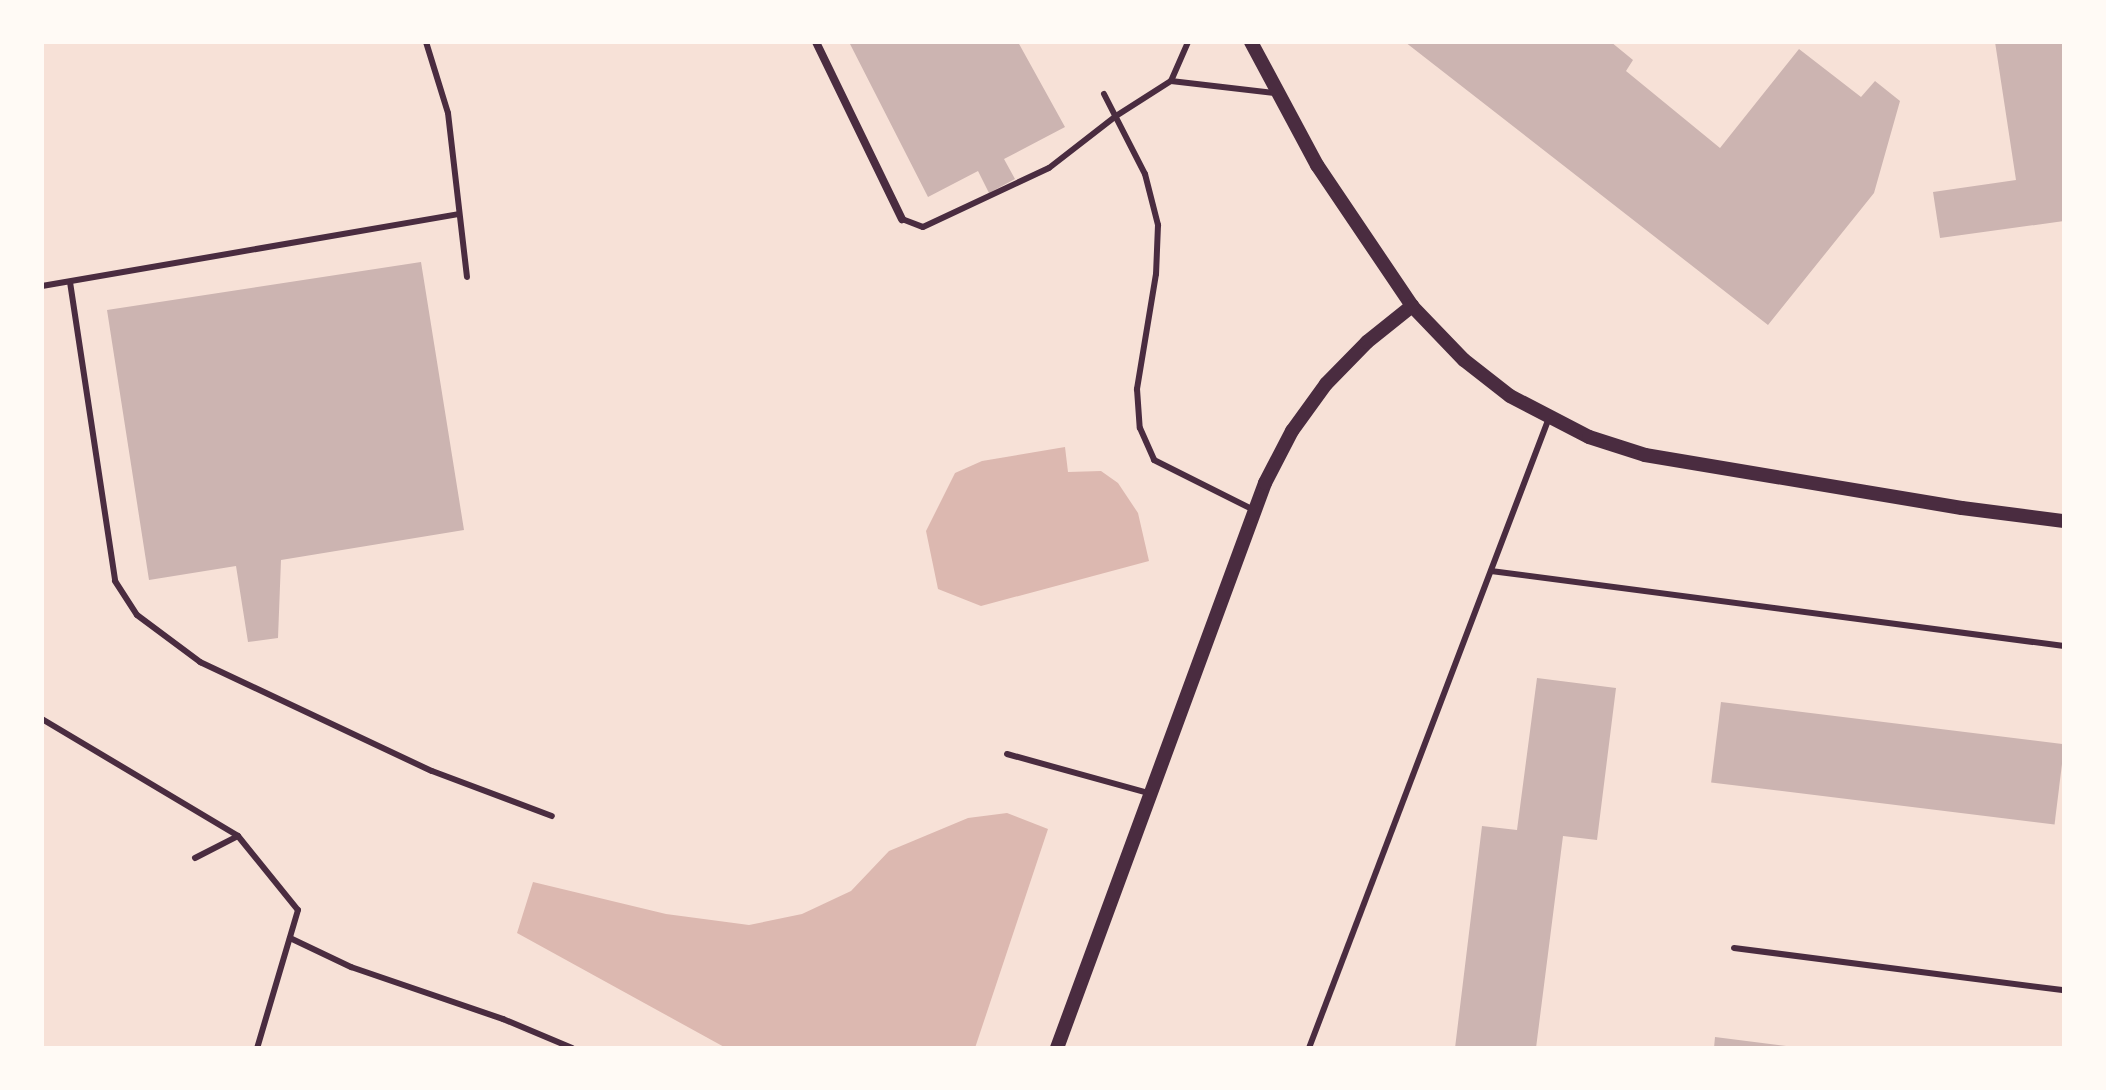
<!DOCTYPE html>
<html>
<head>
<meta charset="utf-8">
<style>
	body { margin:0 }
	#map { position:relative; width:2106px; height:1090px; overflow:hidden; background:#f7e1d7; font-family:"Archivo Narrow",sans-serif }
	div>[style] { position:absolute }
	.water>* { inset:0; background:#dcb8b0 }
	.building>* { inset:0; background:#ccb4b1; transform-origin:0 0 }
	.service>* { height:6px; margin:-3px; padding:0 3px; transform-origin:3px; border-radius:3px; background:#4a2c40 }
	.minor>* { height:8px; margin:-4px; padding:0 4px; transform-origin:4px; border-radius:4px; background:#4a2c40 }
	.tertiary>* { height:14px; margin:-7px; padding:0 7px; transform-origin:7px; border-radius:7px; background:#4a2c40 }
	span { translate:-50% -50%; white-space:nowrap; text-align:center; line-height:1.15; -webkit-text-stroke:7px #fffaf5; paint-order:stroke }
	.frame { position:absolute; inset:0; border:44px solid #fffaf5; pointer-events:none }
</style>
</head>
<body>
<div id="map">
	<div class="water">
		<div style="clip-path:polygon(1065px 447px,1068px 472px,1101px 471px,1118px 483px,1138px 513px,1149px 561px,981px 606px,938px 589px,926px 531px,955px 473px,982px 461px)"></div>
		<div style="clip-path:polygon(1007px 813px,1048px 829px,975px 1048px,726px 1048px,517px 933px,533px 882px,666px 914px,749px 925px,802px 914px,851px 891px,889px 851px,968px 818px)"></div>
	</div>
	<div class="building">
		<div style="clip-path:polygon(849px 42px,1018px 42px,1065px 127px,1004px 159px,1015px 179px,989px 193px,978px 171px,928px 197px)"></div>
		<div style="clip-path:polygon(1405px 42px,1611px 42px,1633px 60px,1626px 71px,1720px 148px,1799px 49px,1861px 97px,1875px 81px,1900px 101px,1874px 193px,1768px 325px)"></div>
		<div style="clip-path:polygon(1995px 42px,2064px 42px,2064px 221px,1940px 238px,1933px 192px,2016px 180px)"></div>
		<div style="clip-path:polygon(421px 262px,464px 530px,281px 560px,278px 638px,248px 642px,236px 566px,149px 580px,107px 310px)"></div>
		<div style="clip-path:polygon(1537px 678px,1616px 688px,1597px 840px,1563px 836px,1536px 1048px,1455px 1048px,1482px 826px,1517px 830px)"></div>
		<div style="left:1721px;top:702px;width:346px;height:81px;rotate:7deg"></div>
		<div style="clip-path:polygon(1715px 1037px,1786px 1046px,1786px 1048px,1714px 1048px)"></div>
	</div>
	<div class="service">
		<div style="left:426px;top:42px;width:74px;rotate:72.8deg"></div>
		<div style="left:448px;top:113px;width:165px;rotate:83.4deg"></div>
		<div style="left:1171px;top:81px;width:105px;rotate:6.6deg"></div>
		<div style="left:1104px;top:94px;width:90px;rotate:62.9deg"></div>
		<div style="left:1145px;top:174px;width:53px;rotate:75.7deg"></div>
		<div style="left:1158px;top:225px;width:49px;rotate:92.3deg"></div>
		<div style="left:1156px;top:274px;width:117px;rotate:99.4deg"></div>
		<div style="left:1137px;top:389px;width:39px;rotate:86deg"></div>
		<div style="left:1140px;top:428px;width:35px;rotate:66deg"></div>
		<div style="left:1154px;top:460px;width:112px;rotate:26.6deg"></div>
		<div style="left:902px;top:219px;width:22px;rotate:21deg"></div>
		<div style="left:923px;top:227px;width:139px;rotate:-25.1deg"></div>
		<div style="left:1049px;top:168px;width:85px;rotate:-37.8deg"></div>
		<div style="left:1116px;top:116px;width:65px;rotate:-32.5deg"></div>
		<div style="left:1171px;top:81px;width:43px;rotate:-66.4deg"></div>
		<div style="left:70px;top:282px;width:302px;rotate:81.4deg"></div>
		<div style="left:115px;top:581px;width:40px;rotate:57.1deg"></div>
		<div style="left:137px;top:615px;width:79px;rotate:36.7deg"></div>
		<div style="left:200px;top:662px;width:256px;rotate:25.2deg"></div>
		<div style="left:432px;top:771px;width:128px;rotate:20.6deg"></div>
		<div style="left:42px;top:286px;width:421px;rotate:-9.8deg"></div>
		<div style="left:1491px;top:571px;width:578px;rotate:7.46deg"></div>
		<div style="left:42px;top:719px;width:228px;rotate:30.8deg"></div>
		<div style="left:238px;top:836px;width:95px;rotate:51deg"></div>
		<div style="left:298px;top:910px;width:144px;rotate:106.5deg"></div>
		<div style="left:1007px;top:754px;width:147px;rotate:15.4deg"></div>
		<div style="left:195px;top:858px;width:48px;rotate:-27.1deg"></div>
		<div style="left:290px;top:938px;width:68px;rotate:25.4deg"></div>
		<div style="left:351px;top:967px;width:161px;rotate:18.9deg"></div>
		<div style="left:503px;top:1019px;width:75px;rotate:22.8deg"></div>
		<div style="left:1734px;top:948px;width:333px;rotate:7.3deg"></div>
		<div style="left:1309px;top:1048px;width:674px;rotate:-69.15deg"></div>
	</div>
	<div class="minor">
		<div style="left:816px;top:42px;width:197px;rotate:64.1deg"></div>
	</div>
	<div class="tertiary">
		<div style="left:1251px;top:42px;width:140px;rotate:61.8deg"></div>
		<div style="left:1317px;top:165px;width:170px;rotate:56deg"></div>
		<div style="left:1412px;top:306px;width:75px;rotate:46.1deg"></div>
		<div style="left:1464px;top:360px;width:58px;rotate:38deg"></div>
		<div style="left:1510px;top:396px;width:89px;rotate:27.4deg"></div>
		<div style="left:1589px;top:437px;width:59px;rotate:17.8deg"></div>
		<div style="left:1645px;top:455px;width:321px;rotate:9.5deg"></div>
		<div style="left:1962px;top:508px;width:103px;rotate:7.3deg"></div>
		<div style="left:1057px;top:1048px;width:602px;rotate:-69.79deg"></div>
		<div style="left:1265px;top:483px;width:59px;rotate:-62.6deg"></div>
		<div style="left:1292px;top:431px;width:58px;rotate:-54.1deg"></div>
		<div style="left:1326px;top:384px;width:59px;rotate:-45.7deg"></div>
		<div style="left:1367px;top:342px;width:58px;rotate:-38.7deg"></div>
	</div>
	<div class="frame"></div>
</div>
</body>
</html>
